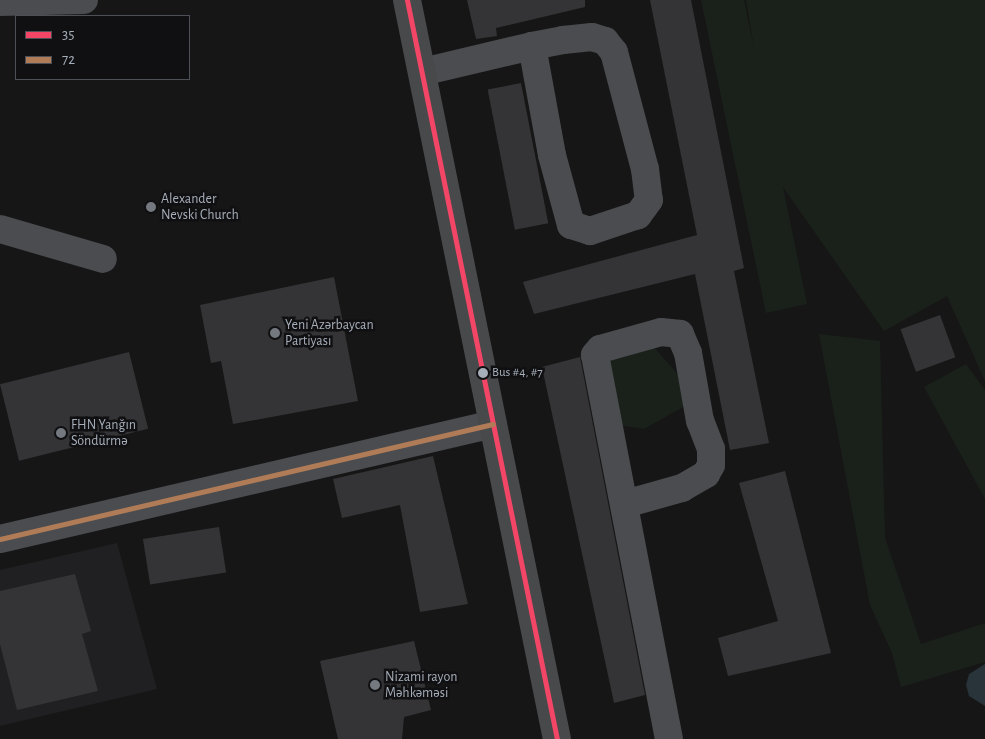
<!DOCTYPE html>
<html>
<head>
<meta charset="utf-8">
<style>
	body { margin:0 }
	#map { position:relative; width:985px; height:739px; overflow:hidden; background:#161616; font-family:"Alegreya Sans",sans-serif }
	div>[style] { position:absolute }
	.built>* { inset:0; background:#202022 }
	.green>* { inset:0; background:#1a211a }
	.water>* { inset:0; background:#283439 }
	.building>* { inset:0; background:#343436; transform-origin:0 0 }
	.minor>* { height:28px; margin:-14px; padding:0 14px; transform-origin:14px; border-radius:14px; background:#4a4c4f }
	.major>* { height:28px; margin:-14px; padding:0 14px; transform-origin:14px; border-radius:14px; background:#48494b }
	.bus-1>* { height:5px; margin:-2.5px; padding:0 2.5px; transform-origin:2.5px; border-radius:2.5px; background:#f34667 }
	.bus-2>* { height:5px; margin:-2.5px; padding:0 2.5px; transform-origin:2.5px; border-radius:2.5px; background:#b07c57 }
	.dots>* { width:14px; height:14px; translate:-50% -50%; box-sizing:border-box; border:2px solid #101012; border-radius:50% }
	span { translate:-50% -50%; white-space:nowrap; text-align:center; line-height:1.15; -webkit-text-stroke:5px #101012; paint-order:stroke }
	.bus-label { font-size:13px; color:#a6aeb9 }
	.left { translate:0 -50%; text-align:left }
	.poi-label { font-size:14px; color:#a6aeb9 }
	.legend { position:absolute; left:15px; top:15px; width:175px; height:65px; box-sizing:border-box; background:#101012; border:1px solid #4c4f55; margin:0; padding:6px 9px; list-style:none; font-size:15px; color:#a6aeb9 }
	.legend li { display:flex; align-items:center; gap:10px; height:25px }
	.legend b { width:25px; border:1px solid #4c4f55 }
</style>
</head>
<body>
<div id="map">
	<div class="built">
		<div style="clip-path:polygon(117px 543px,157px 689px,0 726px,0 570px)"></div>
	</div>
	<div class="green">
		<div style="clip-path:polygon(701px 0,744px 0,754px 48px,746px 0,985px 0,985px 381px,947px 296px,884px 331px,783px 187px,807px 304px,766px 313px)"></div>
		<div style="clip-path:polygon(635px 326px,699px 398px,644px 429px,606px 423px,589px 348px)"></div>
		<div style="clip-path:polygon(819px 334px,880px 341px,885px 538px,921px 644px,985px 623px,985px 662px,901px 687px,892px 653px,870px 605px)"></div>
		<div style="clip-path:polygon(966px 364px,985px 390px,985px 499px,924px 387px)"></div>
	</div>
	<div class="water">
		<div style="clip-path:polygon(985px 664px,985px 706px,969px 696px,966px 685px,969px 674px)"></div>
	</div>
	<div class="building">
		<div style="clip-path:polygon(467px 0,585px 0,585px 7px,496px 28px,497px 36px,476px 39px)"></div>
		<div style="clip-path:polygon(650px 0,691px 0,744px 268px,734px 271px,769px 443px,730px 450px,695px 274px,534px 314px,523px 282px,697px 235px)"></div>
		<div style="left:521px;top:83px;width:143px;height:34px;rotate:79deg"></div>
		<div style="clip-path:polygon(334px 277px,358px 401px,233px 424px,221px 361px,211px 363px,200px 305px)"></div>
		<div style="left:940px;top:315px;width:45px;height:42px;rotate:70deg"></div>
		<div style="left:129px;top:352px;width:79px;height:133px;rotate:76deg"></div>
		<div style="clip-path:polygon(580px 357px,645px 695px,614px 703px,542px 367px)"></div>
		<div style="clip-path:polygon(433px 456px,468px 604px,420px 612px,400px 505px,342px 518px,333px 479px)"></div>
		<div style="clip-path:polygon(785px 471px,831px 653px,728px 676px,718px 638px,778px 621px,739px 483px)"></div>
		<div style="left:219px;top:527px;width:46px;height:77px;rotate:81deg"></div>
		<div style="clip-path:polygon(75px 574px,91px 631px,82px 634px,98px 691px,17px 710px,0 644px,0 591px)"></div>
		<div style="clip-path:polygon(414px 641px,431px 710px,404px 717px,402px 739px,338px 739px,320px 661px)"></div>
	</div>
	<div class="minor">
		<div style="left:0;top:2px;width:84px;rotate:-1.4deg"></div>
		<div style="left:422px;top:72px;width:113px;rotate:-13.3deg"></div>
		<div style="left:532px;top:46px;width:32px;rotate:-11deg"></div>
		<div style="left:563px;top:40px;width:29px;rotate:-6deg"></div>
		<div style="left:592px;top:37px;width:14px;rotate:17deg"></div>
		<div style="left:605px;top:41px;width:14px;rotate:51deg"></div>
		<div style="left:614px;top:52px;width:121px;rotate:75.2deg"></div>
		<div style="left:645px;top:169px;width:31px;rotate:83deg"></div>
		<div style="left:649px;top:200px;width:19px;rotate:126deg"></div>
		<div style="left:638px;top:215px;width:51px;rotate:161.6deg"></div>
		<div style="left:590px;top:231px;width:20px;rotate:-162deg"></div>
		<div style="left:571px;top:225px;width:73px;rotate:-105.2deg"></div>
		<div style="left:552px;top:155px;width:111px;rotate:-100.4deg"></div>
		<div style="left:0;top:229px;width:107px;rotate:16.2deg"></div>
		<div style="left:625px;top:504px;width:59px;rotate:-15.7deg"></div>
		<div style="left:682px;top:488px;width:28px;rotate:-30deg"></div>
		<div style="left:706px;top:474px;width:10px;rotate:-61deg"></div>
		<div style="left:711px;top:465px;width:16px;rotate:-90deg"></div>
		<div style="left:711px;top:449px;width:30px;rotate:-111deg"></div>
		<div style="left:700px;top:421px;width:69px;rotate:-100deg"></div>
		<div style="left:688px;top:353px;width:21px;rotate:-113deg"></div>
		<div style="left:680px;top:334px;width:19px;rotate:-174deg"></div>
		<div style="left:661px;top:332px;width:63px;rotate:164.4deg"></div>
		<div style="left:600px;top:349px;width:8px;rotate:130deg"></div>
		<div style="left:595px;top:355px;width:391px;rotate:79.1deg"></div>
		<div style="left:0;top:539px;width:506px;rotate:-13.13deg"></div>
	</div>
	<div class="major">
		<div style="left:407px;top:0;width:754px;rotate:78.53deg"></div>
	</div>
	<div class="bus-1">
		<div style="left:407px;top:0;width:754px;rotate:78.53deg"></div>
	</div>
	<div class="bus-2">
		<div style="left:0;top:539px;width:506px;rotate:-13.13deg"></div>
	</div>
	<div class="dots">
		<div style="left:151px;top:207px;background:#747980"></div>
		<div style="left:275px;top:333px;background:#747980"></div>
		<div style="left:483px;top:373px;background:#a6aeb9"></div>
		<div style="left:61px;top:433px;background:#747980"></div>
		<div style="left:375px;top:685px;background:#747980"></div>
	</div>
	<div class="bus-label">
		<span class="left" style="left:492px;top:373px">Bus #4, #7</span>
	</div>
	<div class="poi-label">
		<span class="left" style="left:161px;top:207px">Alexander<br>Nevski Church</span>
		<span class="left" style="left:285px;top:333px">Yeni Azərbaycan<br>Partiyası</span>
		<span class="left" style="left:71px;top:433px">FHN Yanğın<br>Söndürmə</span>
		<span class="left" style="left:385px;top:685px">Nizami rayon<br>Məhkəməsi</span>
	</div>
	<ul class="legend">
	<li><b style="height:6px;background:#f34667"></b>35</li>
	<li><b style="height:6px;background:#b07c57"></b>72</li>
	</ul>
</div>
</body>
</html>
